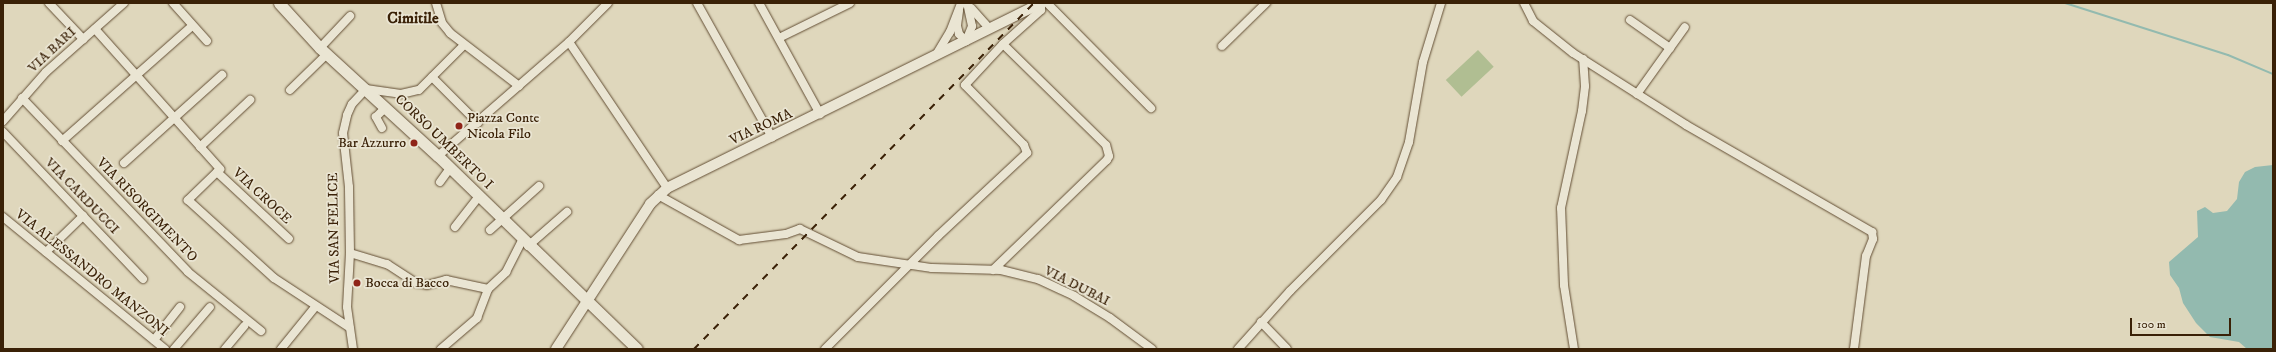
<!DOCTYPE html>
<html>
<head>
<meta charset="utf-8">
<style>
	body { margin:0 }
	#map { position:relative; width:2276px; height:352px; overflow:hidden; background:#dfd7bc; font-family:"IM FELL DW Pica",serif }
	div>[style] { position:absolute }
	.green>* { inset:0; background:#b0be92; transform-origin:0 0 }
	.water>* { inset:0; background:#93baaf }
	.stream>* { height:2px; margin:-1px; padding:0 1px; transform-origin:1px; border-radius:1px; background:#93baaf }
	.roads { filter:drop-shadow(0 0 1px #634e34) drop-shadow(0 0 1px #634e34) }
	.minor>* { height:8px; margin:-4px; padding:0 4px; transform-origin:4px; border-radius:4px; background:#eae5d3 }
	.tertiary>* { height:10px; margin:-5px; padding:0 5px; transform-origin:5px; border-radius:5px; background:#eae5d3 }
	.secondary>* { height:11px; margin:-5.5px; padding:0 5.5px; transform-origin:5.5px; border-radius:5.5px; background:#eae5d3 }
	.rail>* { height:2px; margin-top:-1px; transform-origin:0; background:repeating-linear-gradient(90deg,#3a2107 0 7px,transparent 0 14px) }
	.dots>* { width:11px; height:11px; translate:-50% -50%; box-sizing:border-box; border:2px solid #eae5d3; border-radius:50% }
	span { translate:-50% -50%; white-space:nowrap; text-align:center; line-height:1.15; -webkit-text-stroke:3.5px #eae5d3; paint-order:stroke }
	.street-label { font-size:14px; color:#3a2107 }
	.poi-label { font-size:14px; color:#3a2107 }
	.left { translate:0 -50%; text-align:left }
	.right { translate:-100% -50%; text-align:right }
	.quarter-label { font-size:16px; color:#3a2107; font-weight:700 }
	.frame { position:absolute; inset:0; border:4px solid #3a2107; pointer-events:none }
	.scale { position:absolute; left:2130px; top:318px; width:101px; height:18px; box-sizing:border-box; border:2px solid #3a2107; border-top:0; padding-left:5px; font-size:12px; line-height:14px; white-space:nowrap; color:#3a2107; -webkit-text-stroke:3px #eae5d3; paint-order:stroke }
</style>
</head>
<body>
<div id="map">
	<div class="green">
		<div style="left:1478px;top:50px;width:23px;height:44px;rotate:47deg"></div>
	</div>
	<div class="water">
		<div style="clip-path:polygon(2273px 165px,2273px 349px,2247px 349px,2239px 342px,2210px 337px,2196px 323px,2183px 303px,2179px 288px,2170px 275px,2169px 262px,2198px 237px,2197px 211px,2205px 207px,2213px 213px,2227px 211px,2237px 199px,2239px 182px,2245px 172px,2255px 167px)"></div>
	</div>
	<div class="stream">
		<div style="left:2065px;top:3px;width:171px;rotate:17.7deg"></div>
		<div style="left:2228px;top:55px;width:49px;rotate:22.9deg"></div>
	</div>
	<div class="roads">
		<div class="minor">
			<div style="left:49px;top:3px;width:50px;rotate:46.6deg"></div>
			<div style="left:173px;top:3px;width:51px;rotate:48.2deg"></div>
			<div style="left:436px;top:3px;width:21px;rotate:73deg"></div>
			<div style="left:442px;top:23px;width:13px;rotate:51deg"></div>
			<div style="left:450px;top:33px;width:87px;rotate:37.5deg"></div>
			<div style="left:697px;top:3px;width:154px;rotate:60.8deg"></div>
			<div style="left:759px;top:3px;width:127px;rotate:61.2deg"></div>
			<div style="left:1047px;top:3px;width:148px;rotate:45.3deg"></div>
			<div style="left:1524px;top:3px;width:20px;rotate:63deg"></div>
			<div style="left:1533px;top:21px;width:51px;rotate:38.7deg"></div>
			<div style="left:1573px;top:53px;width:134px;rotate:32.5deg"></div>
			<div style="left:1686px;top:125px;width:215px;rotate:29.9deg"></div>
			<div style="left:1872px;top:232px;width:7px;rotate:82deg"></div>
			<div style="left:1873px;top:239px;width:18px;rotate:112deg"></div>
			<div style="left:1866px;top:256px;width:94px;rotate:97.4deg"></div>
			<div style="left:971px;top:8px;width:28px;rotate:48deg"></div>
			<div style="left:959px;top:11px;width:15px;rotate:98deg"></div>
			<div style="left:957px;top:26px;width:8px;rotate:76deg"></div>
			<div style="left:959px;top:34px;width:10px;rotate:45deg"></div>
			<div style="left:966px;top:41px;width:16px;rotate:-68deg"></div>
			<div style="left:972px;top:26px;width:24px;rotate:-102deg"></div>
			<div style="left:1630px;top:20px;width:49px;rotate:35deg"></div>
			<div style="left:95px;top:29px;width:188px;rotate:48.2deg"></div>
			<div style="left:220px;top:169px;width:45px;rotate:135.9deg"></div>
			<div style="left:188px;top:200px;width:116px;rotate:42.2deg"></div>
			<div style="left:274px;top:278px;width:90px;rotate:33.2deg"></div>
			<div style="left:779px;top:38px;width:79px;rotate:-26.2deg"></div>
			<div style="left:569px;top:42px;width:176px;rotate:56.1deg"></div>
			<div style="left:1222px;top:46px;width:62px;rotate:-44.3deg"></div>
			<div style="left:320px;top:48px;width:44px;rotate:-46.8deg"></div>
			<div style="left:936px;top:55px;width:27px;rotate:-59deg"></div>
			<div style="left:950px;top:32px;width:31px;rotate:-69deg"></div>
			<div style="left:432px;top:77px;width:65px;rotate:45deg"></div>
			<div style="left:290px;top:90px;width:52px;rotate:-44.2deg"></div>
			<div style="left:1637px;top:94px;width:82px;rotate:-54.4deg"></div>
			<div style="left:22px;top:98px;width:240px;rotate:46.3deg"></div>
			<div style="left:188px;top:272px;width:94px;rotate:38.9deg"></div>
			<div style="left:3px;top:121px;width:65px;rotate:-48.7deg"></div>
			<div style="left:46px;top:72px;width:104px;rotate:-41.5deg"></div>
			<div style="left:382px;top:128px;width:13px;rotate:-119deg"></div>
			<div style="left:376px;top:117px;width:14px;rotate:-45deg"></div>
			<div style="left:3px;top:132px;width:203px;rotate:46.4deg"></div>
			<div style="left:62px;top:141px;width:174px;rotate:-41.5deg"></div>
			<div style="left:200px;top:147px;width:69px;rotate:-43.2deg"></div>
			<div style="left:438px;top:156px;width:174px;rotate:-41deg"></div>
			<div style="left:569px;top:42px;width:55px;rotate:-45deg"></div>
			<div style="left:124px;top:163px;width:132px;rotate:-41.9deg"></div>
			<div style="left:217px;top:172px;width:98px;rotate:42.9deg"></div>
			<div style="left:440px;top:182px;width:17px;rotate:-54deg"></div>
			<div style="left:658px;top:195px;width:93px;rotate:29.1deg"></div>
			<div style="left:739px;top:240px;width:47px;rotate:-7.3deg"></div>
			<div style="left:786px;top:234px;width:15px;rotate:-20deg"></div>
			<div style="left:800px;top:229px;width:64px;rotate:25.8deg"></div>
			<div style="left:858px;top:257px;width:75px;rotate:8.5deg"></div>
			<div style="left:932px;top:268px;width:69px;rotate:1.7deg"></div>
			<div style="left:1001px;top:270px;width:38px;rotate:14deg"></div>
			<div style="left:1038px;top:279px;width:40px;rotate:25deg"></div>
			<div style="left:1074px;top:296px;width:42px;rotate:31.4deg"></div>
			<div style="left:1110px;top:318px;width:52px;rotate:36.4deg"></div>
			<div style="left:3px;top:217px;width:209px;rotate:39.2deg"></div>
			<div style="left:455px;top:227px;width:39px;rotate:-52deg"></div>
			<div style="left:490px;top:230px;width:66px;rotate:-41.9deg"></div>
			<div style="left:528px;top:246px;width:52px;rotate:-41.1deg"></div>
			<div style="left:46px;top:252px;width:52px;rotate:-44.2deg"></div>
			<div style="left:350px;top:253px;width:39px;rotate:17deg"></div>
			<div style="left:387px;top:264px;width:35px;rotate:33deg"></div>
			<div style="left:416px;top:283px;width:11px;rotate:10deg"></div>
			<div style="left:427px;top:285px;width:20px;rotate:-15deg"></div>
			<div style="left:446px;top:280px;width:43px;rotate:12.1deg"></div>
			<div style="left:993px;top:270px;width:158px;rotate:-44deg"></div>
			<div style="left:1107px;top:160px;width:4px;rotate:-63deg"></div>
			<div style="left:1109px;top:156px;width:11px;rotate:-105deg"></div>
			<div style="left:1106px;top:145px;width:144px;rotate:-135.6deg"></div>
			<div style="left:1003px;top:44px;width:51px;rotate:-41.8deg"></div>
			<div style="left:1041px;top:10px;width:6px;rotate:-90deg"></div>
			<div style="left:1261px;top:322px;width:37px;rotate:46deg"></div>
			<div style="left:154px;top:340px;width:42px;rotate:-51.8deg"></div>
			<div style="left:174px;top:349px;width:55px;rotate:-49.4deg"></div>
			<div style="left:225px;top:349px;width:30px;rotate:-50deg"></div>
			<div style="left:281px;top:349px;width:55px;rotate:-50.9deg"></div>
			<div style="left:353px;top:349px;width:42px;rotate:-98.1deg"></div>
			<div style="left:347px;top:307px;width:54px;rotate:-86.8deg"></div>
			<div style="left:350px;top:253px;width:66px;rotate:-90.9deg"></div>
			<div style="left:349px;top:187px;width:54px;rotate:-96.3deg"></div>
			<div style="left:343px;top:133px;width:18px;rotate:-77deg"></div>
			<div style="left:347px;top:115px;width:12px;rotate:-66deg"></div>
			<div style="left:352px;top:104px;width:21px;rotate:-47deg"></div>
			<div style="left:366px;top:89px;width:35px;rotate:8deg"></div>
			<div style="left:401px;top:94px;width:18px;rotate:-13deg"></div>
			<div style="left:419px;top:90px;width:64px;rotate:-45deg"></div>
			<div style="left:441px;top:349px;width:48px;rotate:-40.7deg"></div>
			<div style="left:477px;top:318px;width:31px;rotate:-69deg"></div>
			<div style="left:488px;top:289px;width:25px;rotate:-43deg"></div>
			<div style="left:506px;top:272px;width:35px;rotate:-63deg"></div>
			<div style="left:825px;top:349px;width:160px;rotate:-45deg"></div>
			<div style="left:938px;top:236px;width:122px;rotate:-43deg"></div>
			<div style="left:1027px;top:153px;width:9px;rotate:-111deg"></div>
			<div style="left:1024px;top:145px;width:84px;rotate:-134.5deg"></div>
			<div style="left:965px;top:85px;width:56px;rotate:-47.2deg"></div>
			<div style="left:1238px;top:349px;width:78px;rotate:-48.1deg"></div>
			<div style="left:1290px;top:291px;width:129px;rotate:-45deg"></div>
			<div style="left:1381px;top:200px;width:28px;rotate:-55deg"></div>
			<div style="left:1397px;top:177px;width:37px;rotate:-71deg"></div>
			<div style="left:1409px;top:142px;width:81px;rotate:-80.1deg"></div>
			<div style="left:1423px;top:62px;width:62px;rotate:-73deg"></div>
			<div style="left:1574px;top:349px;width:65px;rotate:-98.9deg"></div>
			<div style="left:1564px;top:285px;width:77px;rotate:-92.2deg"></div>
			<div style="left:1561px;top:208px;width:99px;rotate:-77.8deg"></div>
			<div style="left:1582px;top:111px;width:25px;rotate:-83deg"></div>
			<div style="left:1585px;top:86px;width:27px;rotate:-94deg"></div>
		</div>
		<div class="tertiary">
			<div style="left:556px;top:349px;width:173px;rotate:-57deg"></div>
			<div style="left:650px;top:204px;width:23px;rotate:-43deg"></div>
			<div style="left:667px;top:188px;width:418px;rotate:-26.3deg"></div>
		</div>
		<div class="secondary">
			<div style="left:279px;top:3px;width:61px;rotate:47.7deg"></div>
			<div style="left:320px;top:48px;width:160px;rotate:42.5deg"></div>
			<div style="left:438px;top:156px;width:277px;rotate:44.1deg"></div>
		</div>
	</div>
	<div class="rail">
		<div style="left:694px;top:349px;width:485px;rotate:-45.5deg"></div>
	</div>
	<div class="dots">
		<div style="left:459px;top:126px;background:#8f2418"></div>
		<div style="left:414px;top:143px;background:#8f2418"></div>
		<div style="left:357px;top:283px;background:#8f2418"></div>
	</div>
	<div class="street-label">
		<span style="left:52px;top:50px;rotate:-43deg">VIA BARI</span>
		<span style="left:761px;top:127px;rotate:-25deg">VIA ROMA</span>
		<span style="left:444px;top:142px;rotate:44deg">CORSO UMBERTO I</span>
		<span style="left:82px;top:196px;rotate:46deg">VIA CARDUCCI</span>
		<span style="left:262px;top:196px;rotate:43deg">VIA CROCE</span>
		<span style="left:147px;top:210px;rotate:46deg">VIA RISORGIMENTO</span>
		<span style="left:334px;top:228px;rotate:-91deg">VIA SAN FELICE</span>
		<span style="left:92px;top:273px;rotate:39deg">VIA ALESSANDRO MANZONI</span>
		<span style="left:1077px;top:286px;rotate:27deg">VIA DUBAI</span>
	</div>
	<div class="poi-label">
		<span class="left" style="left:467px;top:126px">Piazza Conte<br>Nicola Filo</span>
		<span class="right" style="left:406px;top:143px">Bar Azzurro</span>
		<span class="left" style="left:365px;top:283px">Bocca di Bacco</span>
	</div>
	<div class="quarter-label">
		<span style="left:413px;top:18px">Cimitile</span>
	</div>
	<div class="frame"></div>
	<div class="scale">100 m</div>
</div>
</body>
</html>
